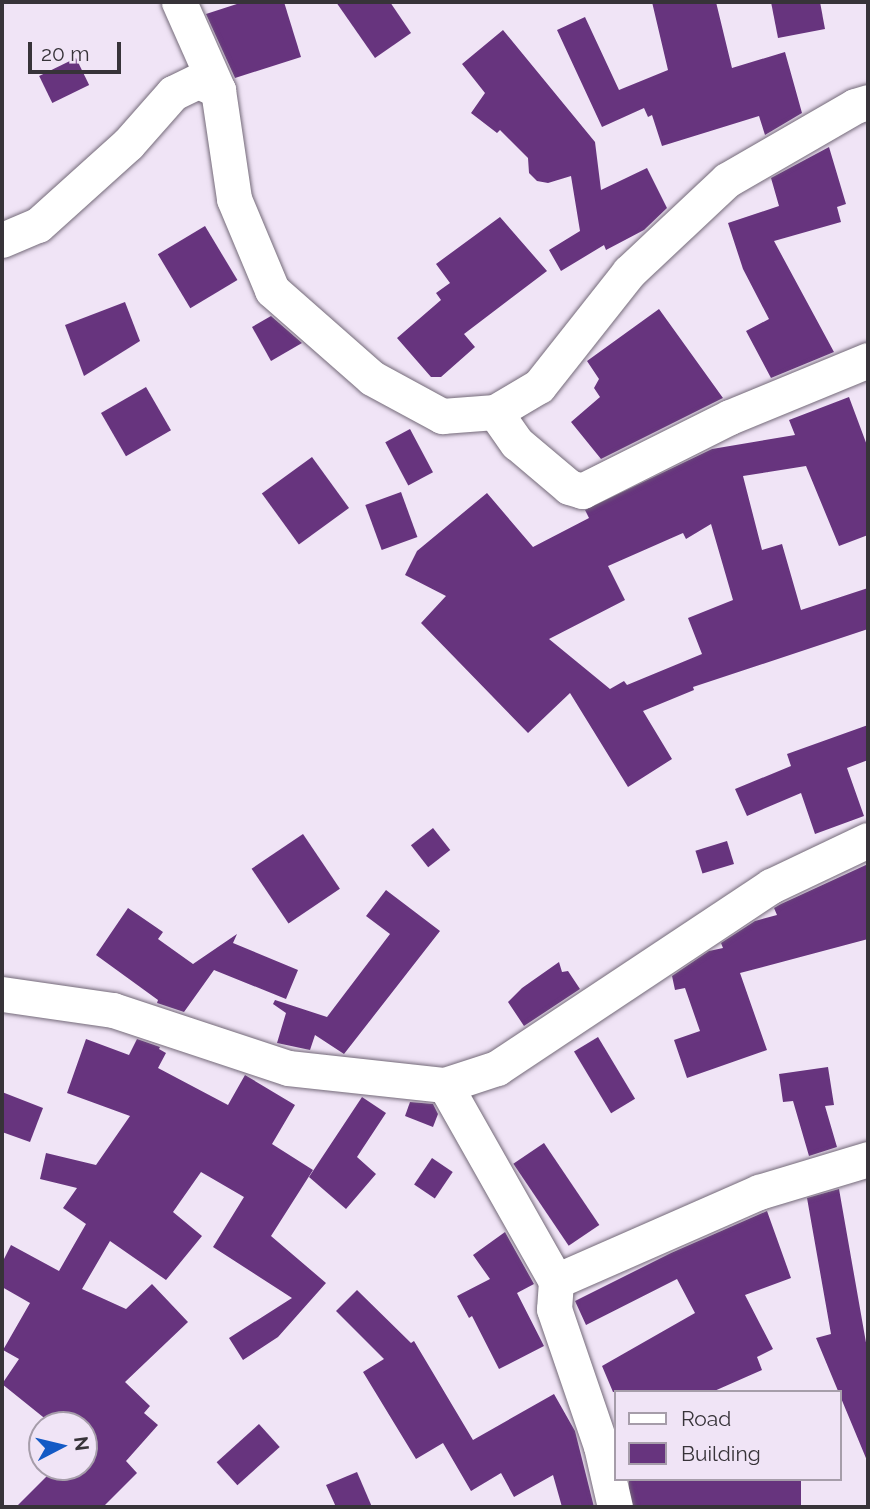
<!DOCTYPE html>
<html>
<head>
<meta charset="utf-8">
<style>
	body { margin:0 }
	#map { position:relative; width:870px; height:1509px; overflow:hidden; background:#f0e4f6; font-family:Raleway,sans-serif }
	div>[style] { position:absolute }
	.building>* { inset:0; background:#67347e; transform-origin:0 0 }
	.roads { filter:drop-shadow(0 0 2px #746a79) drop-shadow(0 0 2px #746a79) }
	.minor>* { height:35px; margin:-17.5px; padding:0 17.5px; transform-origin:17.5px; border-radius:17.5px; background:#fff }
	span { translate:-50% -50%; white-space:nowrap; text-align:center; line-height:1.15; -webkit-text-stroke:7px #f0e4f6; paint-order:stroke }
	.frame { position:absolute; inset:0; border:4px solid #373339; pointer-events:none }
	.legend { position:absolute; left:614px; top:1390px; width:228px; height:91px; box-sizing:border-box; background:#f0e4f6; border:2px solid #a69daa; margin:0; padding:9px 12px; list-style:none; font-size:21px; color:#373339 }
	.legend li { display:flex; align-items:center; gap:14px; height:35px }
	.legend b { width:35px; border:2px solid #a69daa }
	.north { position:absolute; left:28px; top:1411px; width:70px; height:70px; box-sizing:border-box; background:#f0e4f6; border:2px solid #a69daa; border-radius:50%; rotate:83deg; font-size:19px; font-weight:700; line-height:28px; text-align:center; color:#373339 }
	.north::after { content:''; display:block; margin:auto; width:24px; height:32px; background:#145ac5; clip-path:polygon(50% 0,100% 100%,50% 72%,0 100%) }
	.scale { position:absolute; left:28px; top:42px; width:93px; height:32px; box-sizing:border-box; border:4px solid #373339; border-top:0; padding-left:9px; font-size:21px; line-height:24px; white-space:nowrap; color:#373339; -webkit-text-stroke:5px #f0e4f6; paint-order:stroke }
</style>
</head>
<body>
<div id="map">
	<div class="building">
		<div style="clip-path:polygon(243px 2px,284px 2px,301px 57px,235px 78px,206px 14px)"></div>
		<div style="clip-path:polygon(336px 2px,390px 2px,411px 33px,375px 58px)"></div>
		<div style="clip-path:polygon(652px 2px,716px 2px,732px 68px,785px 52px,802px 113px,765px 135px,759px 116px,662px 146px,652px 115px,648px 117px,644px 108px,602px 127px,557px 30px,585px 17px,619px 90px,668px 70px)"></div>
		<div style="clip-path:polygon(771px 2px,820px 2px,825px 29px,778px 38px)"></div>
		<div style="clip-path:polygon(503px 30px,595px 142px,601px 190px,647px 168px,667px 208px,644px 230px,606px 250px,604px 245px,561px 271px,549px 250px,580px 231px,571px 176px,548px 183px,537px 181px,529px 173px,528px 158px,500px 130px,497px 133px,471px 113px,485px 93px,462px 64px)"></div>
		<div style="left:76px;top:58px;width:30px;height:41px;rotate:64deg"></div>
		<div style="clip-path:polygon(829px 147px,846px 204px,837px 207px,841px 222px,774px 241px,834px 352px,771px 378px,746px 331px,769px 319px,743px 269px,728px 223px,779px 206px,771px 178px)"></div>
		<div style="clip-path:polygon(500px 217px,547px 271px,464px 334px,475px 347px,441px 377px,431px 377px,397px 338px,441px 300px,436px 293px,450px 283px,436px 264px)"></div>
		<div style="left:205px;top:226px;width:63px;height:55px;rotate:59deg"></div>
		<div style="clip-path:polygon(125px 302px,140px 341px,84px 376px,65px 325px)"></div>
		<div style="clip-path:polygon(659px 309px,723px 398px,601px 459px,571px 422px,600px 397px,594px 388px,599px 379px,587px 361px)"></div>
		<div style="clip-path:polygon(271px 316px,302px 343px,271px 361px,252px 327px)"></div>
		<div style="left:146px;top:387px;width:50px;height:52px;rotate:60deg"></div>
		<div style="clip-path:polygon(evenodd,849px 397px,868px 448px,868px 535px,839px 546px,806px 466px,743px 476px,762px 550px,782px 544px,801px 610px,868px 588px,868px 629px,693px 687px,694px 690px,643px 711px,672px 759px,628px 787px,570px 693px,528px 733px,421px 623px,446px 596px,405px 575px,417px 551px,487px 493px,533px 547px,589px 518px,585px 510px,712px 449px,795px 435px,789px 420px,849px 397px,711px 524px,733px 600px,688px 618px,702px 654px,627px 685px,624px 681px,610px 689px,549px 639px,625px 600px,608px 566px,683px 533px,686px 539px,711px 524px)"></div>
		<div style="left:410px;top:429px;width:49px;height:28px;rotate:62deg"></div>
		<div style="left:312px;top:457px;width:63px;height:62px;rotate:54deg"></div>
		<div style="left:401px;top:492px;width:48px;height:38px;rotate:70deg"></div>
		<div style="clip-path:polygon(868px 725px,868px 760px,847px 768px,864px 816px,815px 834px,801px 793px,747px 816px,735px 789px,791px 766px,787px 754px)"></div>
		<div style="left:433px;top:828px;width:28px;height:28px;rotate:52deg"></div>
		<div style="left:303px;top:834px;width:66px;height:62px;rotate:56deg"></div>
		<div style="left:727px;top:841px;width:24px;height:33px;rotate:73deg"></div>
		<div style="clip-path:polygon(868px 864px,868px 939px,740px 973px,767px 1050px,687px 1078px,674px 1040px,700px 1031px,685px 988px,675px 990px,672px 976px,709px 951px,723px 948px,721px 943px,755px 921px,777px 915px,774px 908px,781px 904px)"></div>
		<div style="clip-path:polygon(386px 890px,440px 931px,344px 1054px,315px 1035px,310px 1050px,277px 1043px,286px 1013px,273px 1004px,275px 1000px,327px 1017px,390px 934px,366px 916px)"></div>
		<div style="clip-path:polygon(128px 908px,163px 932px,158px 939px,193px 964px,237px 934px,233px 943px,298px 970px,286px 999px,214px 970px,184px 1012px,157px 1003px,158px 1000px,96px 955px)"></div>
		<div style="clip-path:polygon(559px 962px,562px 972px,568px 971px,580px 989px,524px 1026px,508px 1002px,522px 988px)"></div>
		<div style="left:598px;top:1037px;width:72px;height:28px;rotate:59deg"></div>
		<div style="clip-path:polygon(86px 1039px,129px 1055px,137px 1039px,160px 1047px,159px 1049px,166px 1053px,158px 1068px,228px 1105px,245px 1075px,295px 1105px,272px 1144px,313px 1170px,271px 1236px,326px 1283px,278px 1337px,243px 1360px,229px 1338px,292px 1298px,213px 1247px,244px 1197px,201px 1172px,173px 1212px,202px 1236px,166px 1280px,110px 1241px,82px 1289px,126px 1309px,152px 1284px,188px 1322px,125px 1382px,150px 1406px,144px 1413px,158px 1425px,126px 1461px,137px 1473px,103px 1507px,16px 1507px,56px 1467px,84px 1467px,84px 1425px,53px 1425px,2px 1384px,19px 1359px,3px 1350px,30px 1303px,2px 1287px,2px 1263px,11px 1245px,59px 1271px,86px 1224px,63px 1208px,77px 1188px,40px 1179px,46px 1153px,96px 1165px,130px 1116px,67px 1093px)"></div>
		<div style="clip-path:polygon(828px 1067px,834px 1105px,825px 1106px,837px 1147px,809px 1156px,793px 1101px,783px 1102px,779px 1074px)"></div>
		<div style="clip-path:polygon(2px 1092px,43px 1108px,30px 1142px,2px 1132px)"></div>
		<div style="clip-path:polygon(362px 1097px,386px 1113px,357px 1157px,376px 1174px,346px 1209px,309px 1177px)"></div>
		<div style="clip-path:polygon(410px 1102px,433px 1104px,438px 1114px,433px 1127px,405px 1116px)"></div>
		<div style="left:544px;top:1143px;width:99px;height:37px;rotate:56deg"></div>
		<div style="left:432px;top:1158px;width:25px;height:32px;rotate:34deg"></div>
		<div style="clip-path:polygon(839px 1189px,868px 1354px,868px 1463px,816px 1338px,831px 1334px,807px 1198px)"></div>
		<div style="clip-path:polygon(767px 1211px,791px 1278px,745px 1295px,773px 1349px,757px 1357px,762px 1370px,712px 1392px,613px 1392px,602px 1366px,695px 1313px,677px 1279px,586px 1325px,575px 1301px,671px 1253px)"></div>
		<div style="clip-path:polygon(505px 1232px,534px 1284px,517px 1293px,544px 1346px,499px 1369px,472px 1316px,469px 1318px,457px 1296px,490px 1279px,473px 1255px)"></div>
		<div style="clip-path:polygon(357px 1290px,411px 1343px,414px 1341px,473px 1440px,554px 1394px,575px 1431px,594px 1507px,562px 1507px,553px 1475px,514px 1497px,501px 1473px,471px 1491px,443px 1443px,416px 1459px,363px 1372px,384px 1359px,336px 1311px)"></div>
		<div style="left:259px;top:1424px;width:31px;height:57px;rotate:48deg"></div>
		<div style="clip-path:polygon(357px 1472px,372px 1507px,336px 1507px,326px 1485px)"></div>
		<div style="left:629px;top:1479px;width:172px;height:29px"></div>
	</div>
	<div class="roads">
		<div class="minor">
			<div style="left:179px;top:2px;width:96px;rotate:66.1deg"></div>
			<div style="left:2px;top:240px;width:39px;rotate:-23deg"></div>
			<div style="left:38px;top:225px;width:121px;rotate:-42deg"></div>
			<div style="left:128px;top:144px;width:68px;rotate:-48.6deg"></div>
			<div style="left:173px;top:93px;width:28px;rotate:-26deg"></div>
			<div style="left:198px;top:81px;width:22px;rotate:24deg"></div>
			<div style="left:218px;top:90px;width:110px;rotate:81.6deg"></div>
			<div style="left:234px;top:199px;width:99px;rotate:67.3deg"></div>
			<div style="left:272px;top:290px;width:133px;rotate:41.3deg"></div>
			<div style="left:372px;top:378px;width:80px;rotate:28.5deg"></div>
			<div style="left:442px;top:416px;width:53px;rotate:-4.3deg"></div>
			<div style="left:495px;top:412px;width:51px;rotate:-30.6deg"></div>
			<div style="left:539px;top:386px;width:145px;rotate:-51.7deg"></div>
			<div style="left:629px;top:272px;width:134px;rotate:-43.2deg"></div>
			<div style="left:727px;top:180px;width:148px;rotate:-30deg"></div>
			<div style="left:855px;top:106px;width:14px;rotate:-17deg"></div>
			<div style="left:495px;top:412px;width:38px;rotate:55deg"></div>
			<div style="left:517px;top:443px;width:68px;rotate:40.2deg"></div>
			<div style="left:569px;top:487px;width:14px;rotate:17deg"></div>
			<div style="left:582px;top:491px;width:165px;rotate:-26.6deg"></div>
			<div style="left:730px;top:417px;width:149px;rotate:-22.4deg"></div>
			<div style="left:2px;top:994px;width:112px;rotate:8.2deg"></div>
			<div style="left:113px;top:1010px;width:184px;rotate:18.3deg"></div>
			<div style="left:288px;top:1068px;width:158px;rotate:6.2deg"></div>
			<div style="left:445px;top:1085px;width:55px;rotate:-18.1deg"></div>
			<div style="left:497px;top:1068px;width:329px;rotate:-33.6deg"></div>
			<div style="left:771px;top:886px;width:107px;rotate:-25.4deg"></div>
			<div style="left:445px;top:1085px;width:225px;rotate:60.5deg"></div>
			<div style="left:556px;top:1281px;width:28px;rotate:94deg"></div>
			<div style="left:554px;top:1309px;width:145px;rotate:71.1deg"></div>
			<div style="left:601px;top:1446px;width:63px;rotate:77.1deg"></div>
			<div style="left:556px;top:1281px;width:222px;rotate:-23.7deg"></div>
			<div style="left:759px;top:1192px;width:114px;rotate:-16.8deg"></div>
		</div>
	</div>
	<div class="frame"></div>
	<ul class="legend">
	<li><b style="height:9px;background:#fff"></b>Road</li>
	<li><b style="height:19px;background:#67347e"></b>Building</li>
	</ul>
	<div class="north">N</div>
	<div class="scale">20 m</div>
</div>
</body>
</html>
